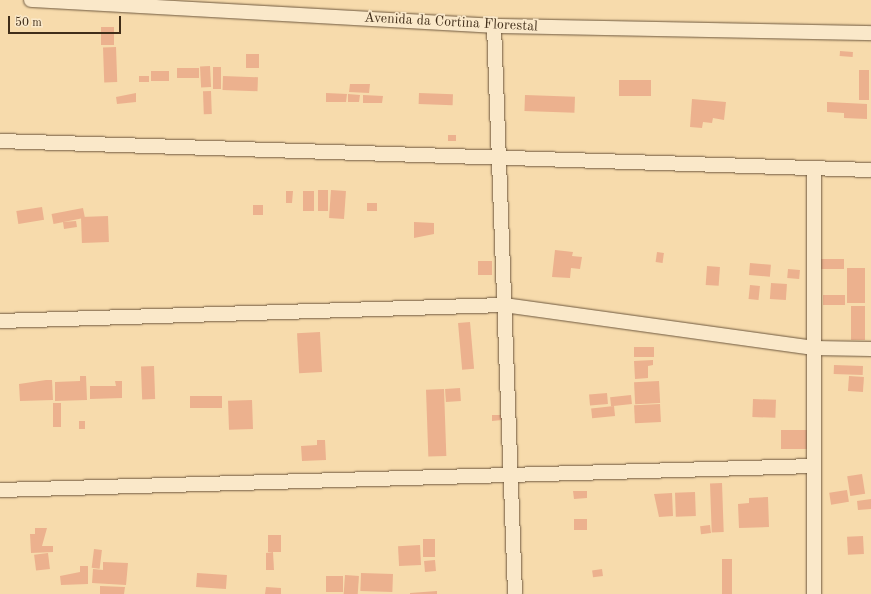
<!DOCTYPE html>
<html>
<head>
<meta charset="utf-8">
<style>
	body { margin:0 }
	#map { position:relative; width:871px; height:594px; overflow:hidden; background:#f7dbac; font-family:"Old Standard TT",serif }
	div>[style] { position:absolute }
	.building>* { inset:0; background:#ecb18e; transform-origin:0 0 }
	.roads { filter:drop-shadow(0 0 1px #6e583e) drop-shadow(0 0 1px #6e583e) }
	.minor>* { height:14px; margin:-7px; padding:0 7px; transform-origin:7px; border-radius:7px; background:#fae8c9 }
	span { translate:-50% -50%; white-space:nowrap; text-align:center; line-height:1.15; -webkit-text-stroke:3.5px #fae8c9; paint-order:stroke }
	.street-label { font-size:14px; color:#402d19 }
	.scale { position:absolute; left:8px; top:16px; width:113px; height:18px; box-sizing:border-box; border:2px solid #402d19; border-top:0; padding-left:5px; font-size:12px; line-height:14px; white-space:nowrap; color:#402d19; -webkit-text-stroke:3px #fae8c9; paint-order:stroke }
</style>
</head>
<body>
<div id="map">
	<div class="building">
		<div style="left:101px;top:27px;width:13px;height:18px"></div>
		<div style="left:116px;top:47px;width:35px;height:13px;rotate:88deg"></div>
		<div style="left:840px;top:51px;width:13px;height:5px;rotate:4deg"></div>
		<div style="left:246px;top:54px;width:13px;height:14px"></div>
		<div style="left:210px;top:66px;width:21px;height:10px;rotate:87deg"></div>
		<div style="left:213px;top:67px;width:8px;height:22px"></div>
		<div style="left:199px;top:68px;width:10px;height:22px;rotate:90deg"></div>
		<div style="left:859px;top:70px;width:10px;height:30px"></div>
		<div style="left:169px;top:71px;width:10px;height:18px;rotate:90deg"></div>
		<div style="left:149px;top:76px;width:6px;height:10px;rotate:90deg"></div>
		<div style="left:223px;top:76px;width:35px;height:14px;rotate:2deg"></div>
		<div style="left:619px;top:80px;width:32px;height:16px"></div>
		<div style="clip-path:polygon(350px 84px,370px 84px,369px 93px,349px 92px)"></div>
		<div style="left:211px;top:91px;width:23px;height:8px;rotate:88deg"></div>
		<div style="clip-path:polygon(136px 93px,136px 102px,117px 104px,116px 97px)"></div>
		<div style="clip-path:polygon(326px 93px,347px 94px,346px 102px,326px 102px)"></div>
		<div style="left:419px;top:93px;width:34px;height:11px;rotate:2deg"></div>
		<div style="clip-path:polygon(348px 94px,360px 95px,359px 102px,348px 102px)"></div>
		<div style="clip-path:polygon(363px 95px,383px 96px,382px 103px,363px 103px)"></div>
		<div style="left:525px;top:95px;width:50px;height:16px;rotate:2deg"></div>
		<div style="clip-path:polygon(692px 99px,726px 102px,724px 120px,713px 118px,712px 123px,703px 122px,702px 128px,690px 127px)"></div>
		<div style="clip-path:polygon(827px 102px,867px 104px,867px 119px,844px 118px,844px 113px,827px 112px)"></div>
		<div style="left:448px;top:135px;width:8px;height:6px"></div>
		<div style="left:318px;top:190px;width:10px;height:21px"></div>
		<div style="left:331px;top:190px;width:15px;height:28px;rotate:4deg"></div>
		<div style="clip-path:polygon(286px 191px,293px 191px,292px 203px,286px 203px)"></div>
		<div style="left:303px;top:191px;width:11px;height:20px"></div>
		<div style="left:367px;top:203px;width:10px;height:8px"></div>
		<div style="left:253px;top:205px;width:10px;height:10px"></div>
		<div style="left:42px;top:207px;width:13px;height:26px;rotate:81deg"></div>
		<div style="left:83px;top:208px;width:10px;height:32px;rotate:79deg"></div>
		<div style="left:108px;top:216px;width:26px;height:27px;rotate:88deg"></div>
		<div style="clip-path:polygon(76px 221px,77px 227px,64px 229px,63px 222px)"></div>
		<div style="clip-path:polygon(414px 222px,434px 223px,434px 234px,414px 238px)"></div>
		<div style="clip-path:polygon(555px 250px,573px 252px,572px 256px,582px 257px,580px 269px,571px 268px,570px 278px,552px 277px)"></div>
		<div style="left:657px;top:252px;width:7px;height:10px;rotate:8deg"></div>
		<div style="left:844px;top:259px;width:10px;height:24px;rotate:90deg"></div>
		<div style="left:478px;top:261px;width:14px;height:14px"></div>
		<div style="left:750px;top:263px;width:21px;height:12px;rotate:5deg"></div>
		<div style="left:707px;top:266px;width:13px;height:19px;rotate:4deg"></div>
		<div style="left:847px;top:268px;width:18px;height:35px"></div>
		<div style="left:788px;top:269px;width:12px;height:9px;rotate:5deg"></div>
		<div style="left:771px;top:283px;width:16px;height:16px;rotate:4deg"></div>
		<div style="left:750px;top:285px;width:10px;height:14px;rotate:6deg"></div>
		<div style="left:845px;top:295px;width:10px;height:22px;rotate:90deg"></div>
		<div style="left:851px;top:306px;width:14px;height:34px"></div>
		<div style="left:470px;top:322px;width:47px;height:12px;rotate:85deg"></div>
		<div style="left:320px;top:332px;width:40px;height:23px;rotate:87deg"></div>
		<div style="left:654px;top:347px;width:10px;height:20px;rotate:90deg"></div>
		<div style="clip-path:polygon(653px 360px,653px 365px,648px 366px,648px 378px,635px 379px,634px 361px)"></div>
		<div style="left:834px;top:365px;width:29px;height:9px;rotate:2deg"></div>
		<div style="left:154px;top:366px;width:33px;height:13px;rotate:88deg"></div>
		<div style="clip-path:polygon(80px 376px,86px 376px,87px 400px,55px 401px,55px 382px,80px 381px)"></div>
		<div style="left:849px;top:376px;width:15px;height:15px;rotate:4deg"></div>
		<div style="clip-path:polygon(46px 380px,52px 380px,53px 400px,20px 401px,19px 384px)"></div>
		<div style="clip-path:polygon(115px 381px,122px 381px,122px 398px,90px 399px,90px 386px,116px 386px)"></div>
		<div style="left:659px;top:381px;width:22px;height:25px;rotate:87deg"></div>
		<div style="left:460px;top:388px;width:13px;height:15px;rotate:86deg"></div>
		<div style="left:444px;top:389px;width:67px;height:18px;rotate:88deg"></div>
		<div style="left:607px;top:393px;width:11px;height:18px;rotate:85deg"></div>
		<div style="left:631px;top:395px;width:9px;height:21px;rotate:84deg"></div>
		<div style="left:222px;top:396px;width:12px;height:32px;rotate:90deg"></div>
		<div style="left:753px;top:399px;width:23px;height:18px;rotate:2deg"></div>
		<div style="left:252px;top:400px;width:29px;height:24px;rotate:88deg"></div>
		<div style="left:53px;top:403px;width:8px;height:24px"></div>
		<div style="left:660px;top:404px;width:18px;height:26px;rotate:87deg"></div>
		<div style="left:614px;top:406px;width:10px;height:23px;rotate:84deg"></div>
		<div style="clip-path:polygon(492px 415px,502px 415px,502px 420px,492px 421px)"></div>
		<div style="left:79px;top:421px;width:6px;height:8px"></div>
		<div style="left:781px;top:430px;width:26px;height:19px"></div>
		<div style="clip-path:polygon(317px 440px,325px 440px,326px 460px,302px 461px,301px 446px,317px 445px)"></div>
		<div style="left:862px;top:474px;width:20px;height:15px;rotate:81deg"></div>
		<div style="left:722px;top:483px;width:49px;height:12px;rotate:88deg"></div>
		<div style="left:847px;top:490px;width:12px;height:18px;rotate:81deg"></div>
		<div style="clip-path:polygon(573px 491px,587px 491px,587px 498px,574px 499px)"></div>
		<div style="left:695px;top:492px;width:24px;height:20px;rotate:88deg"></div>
		<div style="clip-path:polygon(672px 493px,673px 516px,659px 517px,654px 494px)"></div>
		<div style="clip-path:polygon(768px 497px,769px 527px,739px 528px,738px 504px,749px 503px,749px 498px)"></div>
		<div style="clip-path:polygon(871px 499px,871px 509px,858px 510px,857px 501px)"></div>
		<div style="left:587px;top:519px;width:11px;height:13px;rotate:90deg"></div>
		<div style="left:710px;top:525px;width:8px;height:10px;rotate:83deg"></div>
		<div style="clip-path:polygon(35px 528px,47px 528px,42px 546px,53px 546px,53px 552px,31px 553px,30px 534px,35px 534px)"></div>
		<div style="left:268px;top:535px;width:13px;height:17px"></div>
		<div style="left:863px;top:536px;width:18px;height:16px;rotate:87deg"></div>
		<div style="left:423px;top:539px;width:12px;height:18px"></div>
		<div style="left:420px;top:545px;width:20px;height:22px;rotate:87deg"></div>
		<div style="left:94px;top:549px;width:8px;height:19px;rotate:7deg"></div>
		<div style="clip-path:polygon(273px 552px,274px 570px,266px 570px,266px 553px)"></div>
		<div style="left:48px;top:553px;width:16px;height:14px;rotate:83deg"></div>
		<div style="left:722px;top:559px;width:10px;height:35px"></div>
		<div style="left:435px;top:560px;width:11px;height:11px;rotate:85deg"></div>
		<div style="clip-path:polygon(103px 562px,128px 563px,126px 585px,92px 583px,93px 569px,103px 570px)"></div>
		<div style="clip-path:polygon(80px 566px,88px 566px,88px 584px,61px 585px,60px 576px,80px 572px)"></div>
		<div style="left:602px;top:569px;width:7px;height:10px;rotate:82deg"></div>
		<div style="left:197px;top:573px;width:30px;height:14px;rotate:4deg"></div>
		<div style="left:361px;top:573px;width:32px;height:18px;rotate:2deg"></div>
		<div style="left:345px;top:575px;width:14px;height:19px;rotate:4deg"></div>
		<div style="left:326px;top:576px;width:17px;height:16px"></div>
		<div style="clip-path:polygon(100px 586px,125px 587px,124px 594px,100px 594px)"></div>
		<div style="clip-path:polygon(266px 587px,281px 588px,281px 594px,265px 594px)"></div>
		<div style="clip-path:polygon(437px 591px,437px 594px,410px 594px,410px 593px)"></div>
	</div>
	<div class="roads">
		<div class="minor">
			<div style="left:31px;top:0;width:464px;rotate:3.2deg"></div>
			<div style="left:494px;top:26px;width:377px;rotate:1.1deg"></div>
			<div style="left:494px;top:26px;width:568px;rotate:87.88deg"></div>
			<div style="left:0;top:141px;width:871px;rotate:1.91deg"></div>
			<div style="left:0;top:321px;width:504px;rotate:-1.82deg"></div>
			<div style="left:504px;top:305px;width:313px;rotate:7.9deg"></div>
			<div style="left:814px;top:348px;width:57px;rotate:1deg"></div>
			<div style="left:0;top:490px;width:814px;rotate:-1.69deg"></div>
			<div style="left:814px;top:594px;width:426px;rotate:-90deg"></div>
		</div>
	</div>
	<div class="street-label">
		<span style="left:451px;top:22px;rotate:3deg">Avenida da Cortina Florestal</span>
	</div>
	<div class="scale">50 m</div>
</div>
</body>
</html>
